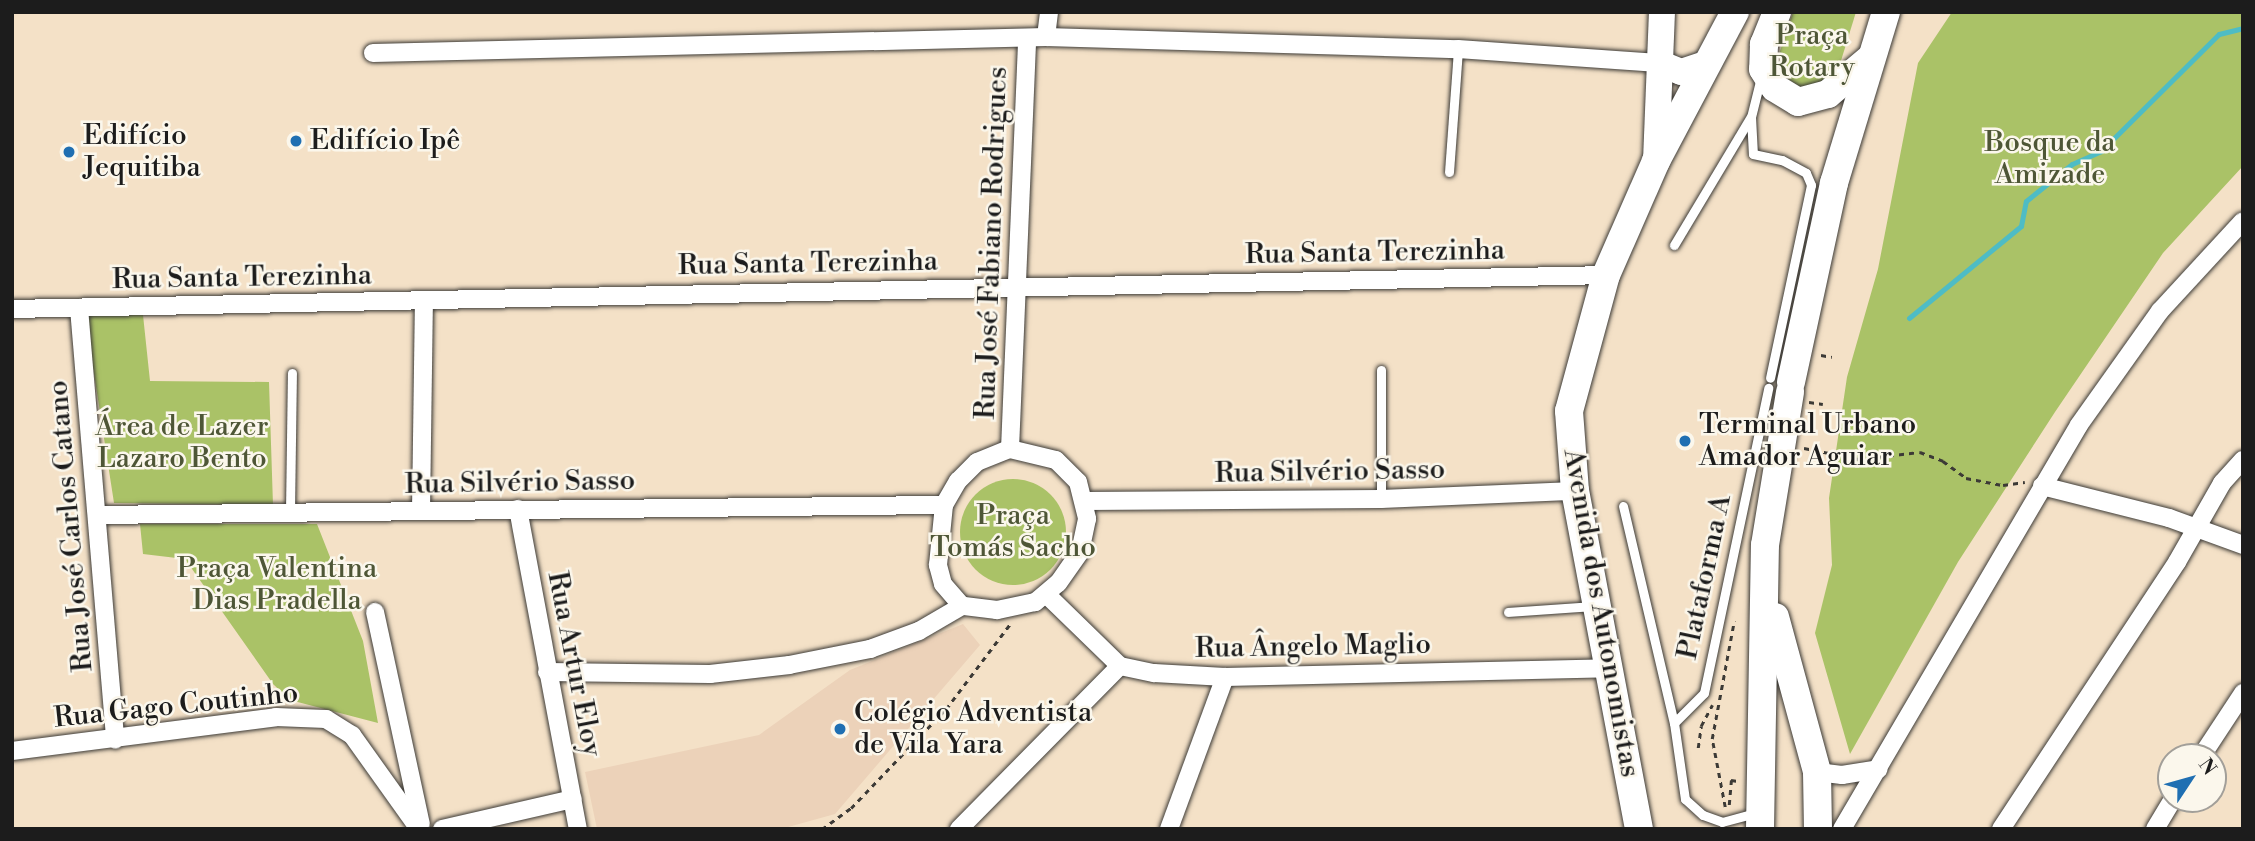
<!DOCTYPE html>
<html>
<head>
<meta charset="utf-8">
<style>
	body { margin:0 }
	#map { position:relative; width:2255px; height:841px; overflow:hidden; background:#f4e1c7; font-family:"Libre Bodoni",serif }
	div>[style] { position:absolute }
	.built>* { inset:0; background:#ecd2b9 }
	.green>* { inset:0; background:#aac267 }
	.round { border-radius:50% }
	.stream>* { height:5px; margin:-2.5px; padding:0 2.5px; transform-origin:2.5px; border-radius:2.5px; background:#4ebcc5 }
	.path>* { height:2.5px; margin-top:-1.25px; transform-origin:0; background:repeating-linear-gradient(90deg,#3c3a36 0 5px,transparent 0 10px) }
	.roads { filter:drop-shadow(0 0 2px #3c3a36) drop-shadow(0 0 2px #3c3a36) }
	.lane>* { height:9px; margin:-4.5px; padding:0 4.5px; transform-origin:4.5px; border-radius:4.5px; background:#fff }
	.street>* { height:18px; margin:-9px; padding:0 9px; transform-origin:9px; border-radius:9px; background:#fff }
	.secondary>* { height:26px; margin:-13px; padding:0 13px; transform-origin:13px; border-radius:13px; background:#fff }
	.primary>* { height:28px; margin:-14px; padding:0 14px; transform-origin:14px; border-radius:14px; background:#fff }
	.dots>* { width:19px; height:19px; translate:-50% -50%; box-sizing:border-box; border:4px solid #fbf7ec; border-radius:50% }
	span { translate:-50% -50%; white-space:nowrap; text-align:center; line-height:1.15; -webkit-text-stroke:5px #fbf7ec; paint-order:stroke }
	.park-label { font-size:28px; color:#4e5636 }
	.poi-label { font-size:28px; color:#1c1c1c }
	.left { translate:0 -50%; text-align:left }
	.street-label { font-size:28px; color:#1c1c1c }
	.frame { position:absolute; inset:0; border:14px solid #1c1c1c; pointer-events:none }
	.north { position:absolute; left:2157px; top:743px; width:70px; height:70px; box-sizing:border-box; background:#fbf7ec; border:2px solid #a29f99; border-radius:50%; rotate:54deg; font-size:19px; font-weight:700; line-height:28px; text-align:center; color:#1c1c1c }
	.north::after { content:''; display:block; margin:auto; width:24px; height:32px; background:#1f6fb2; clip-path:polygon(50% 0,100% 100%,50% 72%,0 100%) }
</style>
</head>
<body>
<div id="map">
	<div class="built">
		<div style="clip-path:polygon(963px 624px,980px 645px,835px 814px,781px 829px,597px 829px,585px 772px,759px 735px,850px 670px)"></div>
	</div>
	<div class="green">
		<div style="clip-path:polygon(1793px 12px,1856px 12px,1836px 77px,1805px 90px,1788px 79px,1779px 54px)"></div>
		<div style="clip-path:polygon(1952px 12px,2243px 12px,2243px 166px,2163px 253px,2055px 412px,1958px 562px,1850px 754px,1815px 633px,1832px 565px,1829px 498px,1847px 377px,1878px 269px,1918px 63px)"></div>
		<div style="clip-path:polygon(85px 315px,143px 315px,150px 381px,269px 382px,273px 505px,114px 503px)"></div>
		<div class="round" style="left:960px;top:479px;width:106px;height:106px"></div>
		<div style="clip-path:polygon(140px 524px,317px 524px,363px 641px,378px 723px,290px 700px,273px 684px,185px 559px,143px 554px)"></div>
	</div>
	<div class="stream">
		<div style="left:1909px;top:318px;width:145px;rotate:-39.4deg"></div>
		<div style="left:2021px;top:226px;width:25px;rotate:-79deg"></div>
		<div style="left:2026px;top:201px;width:59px;rotate:-38.8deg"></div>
		<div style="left:2072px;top:164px;width:32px;rotate:-24deg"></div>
		<div style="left:2101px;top:151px;width:166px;rotate:-44.8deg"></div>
		<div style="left:2219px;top:34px;width:25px;rotate:-14deg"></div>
	</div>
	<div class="path">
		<div style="left:1821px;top:355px;width:11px;rotate:10deg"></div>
		<div style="left:1809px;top:402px;width:14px;rotate:8deg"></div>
		<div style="left:1804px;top:448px;width:56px;rotate:11.3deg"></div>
		<div style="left:1859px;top:459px;width:61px;rotate:-6.5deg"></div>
		<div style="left:1920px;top:452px;width:25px;rotate:21deg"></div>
		<div style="left:1943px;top:461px;width:29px;rotate:36deg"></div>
		<div style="left:1966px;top:478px;width:38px;rotate:11deg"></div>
		<div style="left:2003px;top:485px;width:22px;rotate:-8deg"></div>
		<div style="left:1698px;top:748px;width:22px;rotate:-82deg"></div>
		<div style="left:1701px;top:726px;width:24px;rotate:-62deg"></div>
		<div style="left:1729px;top:805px;width:25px;rotate:-85deg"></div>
		<div style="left:1731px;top:780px;width:7px;rotate:8deg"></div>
		<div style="left:1725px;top:807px;width:69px;rotate:-100.8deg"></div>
		<div style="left:1712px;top:739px;width:120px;rotate:-79.4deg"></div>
		<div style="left:822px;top:829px;width:36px;rotate:-36deg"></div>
		<div style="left:851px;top:808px;width:137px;rotate:-46.2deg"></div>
		<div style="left:946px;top:709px;width:106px;rotate:-53deg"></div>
	</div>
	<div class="roads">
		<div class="lane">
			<div style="left:1761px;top:77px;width:41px;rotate:104deg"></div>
			<div style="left:1751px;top:117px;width:37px;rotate:87deg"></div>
			<div style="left:1753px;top:154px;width:30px;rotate:12deg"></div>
			<div style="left:1782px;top:160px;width:27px;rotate:28deg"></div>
			<div style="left:1806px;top:173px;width:13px;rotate:67deg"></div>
			<div style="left:1811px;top:185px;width:197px;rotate:102deg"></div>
			<div style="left:1449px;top:172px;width:123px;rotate:-85.8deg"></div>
			<div style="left:1674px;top:245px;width:148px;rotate:-59.1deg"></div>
			<div style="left:1381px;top:370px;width:129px;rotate:90deg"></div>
			<div style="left:1623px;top:506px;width:223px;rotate:76.8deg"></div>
			<div style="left:1674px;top:723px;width:77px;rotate:81.8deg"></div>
			<div style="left:1685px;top:799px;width:24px;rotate:42deg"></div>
			<div style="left:1703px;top:815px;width:20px;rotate:20deg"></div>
			<div style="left:1722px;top:822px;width:34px;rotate:-15deg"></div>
			<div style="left:290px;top:512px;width:139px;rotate:-89.2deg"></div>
			<div style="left:1508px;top:612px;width:85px;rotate:-4deg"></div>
			<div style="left:1674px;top:723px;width:42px;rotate:-45deg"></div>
			<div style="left:1704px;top:693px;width:312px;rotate:-78.1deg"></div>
		</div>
		<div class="street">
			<div style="left:1046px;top:37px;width:25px;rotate:-83deg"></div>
			<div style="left:373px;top:53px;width:673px;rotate:-1.36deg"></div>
			<div style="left:1046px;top:37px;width:412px;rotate:1.7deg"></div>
			<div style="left:1458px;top:49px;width:201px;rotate:4deg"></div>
			<div style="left:79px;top:308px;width:433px;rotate:85.2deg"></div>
			<div style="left:12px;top:309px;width:1594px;rotate:-1.22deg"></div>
			<div style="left:1010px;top:449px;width:47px;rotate:13.4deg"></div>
			<div style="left:1056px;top:460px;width:31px;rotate:45deg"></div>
			<div style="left:1078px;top:482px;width:38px;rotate:76deg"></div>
			<div style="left:1087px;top:519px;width:34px;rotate:102deg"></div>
			<div style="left:1080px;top:552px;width:38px;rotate:125deg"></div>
			<div style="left:1058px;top:583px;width:30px;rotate:140deg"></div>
			<div style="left:1035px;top:602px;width:39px;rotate:168deg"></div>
			<div style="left:997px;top:610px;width:35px;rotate:-173deg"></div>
			<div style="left:962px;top:606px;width:29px;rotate:-131deg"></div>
			<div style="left:943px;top:584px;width:20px;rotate:-105deg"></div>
			<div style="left:938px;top:565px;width:60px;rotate:-84.3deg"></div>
			<div style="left:944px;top:505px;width:28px;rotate:-60deg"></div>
			<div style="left:958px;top:481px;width:27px;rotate:-45deg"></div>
			<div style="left:977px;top:462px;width:35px;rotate:-22deg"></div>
			<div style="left:1010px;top:449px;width:410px;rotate:-87.6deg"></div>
			<div style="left:2042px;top:486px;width:131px;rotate:14.1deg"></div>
			<div style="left:2169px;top:518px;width:79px;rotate:20deg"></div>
			<div style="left:1085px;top:501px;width:296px;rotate:-0.4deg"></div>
			<div style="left:1381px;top:499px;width:194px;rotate:-2.4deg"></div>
			<div style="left:518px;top:509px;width:326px;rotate:79.4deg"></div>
			<div style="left:421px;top:511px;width:211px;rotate:-89.2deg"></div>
			<div style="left:97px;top:515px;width:847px;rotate:-0.68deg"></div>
			<div style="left:1047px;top:595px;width:102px;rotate:44.2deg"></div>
			<div style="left:1120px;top:666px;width:35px;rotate:12deg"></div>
			<div style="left:1154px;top:673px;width:71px;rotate:3.2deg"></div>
			<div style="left:1225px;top:677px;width:384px;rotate:-1.3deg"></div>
			<div style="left:375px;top:612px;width:217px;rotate:77.8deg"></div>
			<div style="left:547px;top:672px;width:163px;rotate:0.7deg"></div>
			<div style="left:710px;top:674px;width:80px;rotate:-6.5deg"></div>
			<div style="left:789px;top:665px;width:83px;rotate:-11.2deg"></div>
			<div style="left:870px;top:649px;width:52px;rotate:-20.2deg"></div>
			<div style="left:919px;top:631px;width:50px;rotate:-30.2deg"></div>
			<div style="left:12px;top:751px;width:266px;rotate:-7.3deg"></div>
			<div style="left:276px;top:717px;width:50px;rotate:2.3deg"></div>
			<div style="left:326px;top:719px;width:31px;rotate:32deg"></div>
			<div style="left:352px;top:735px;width:115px;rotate:54.5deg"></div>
			<div style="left:2201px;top:757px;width:77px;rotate:-56.7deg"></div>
			<div style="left:1817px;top:772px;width:25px;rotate:7deg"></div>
			<div style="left:1842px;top:775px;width:37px;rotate:-9deg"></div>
			<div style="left:442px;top:829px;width:134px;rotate:-12.9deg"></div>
			<div style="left:959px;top:829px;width:229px;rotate:-45.4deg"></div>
			<div style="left:1169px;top:829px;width:162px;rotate:-69.8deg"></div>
			<div style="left:1842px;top:829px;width:468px;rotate:-59.6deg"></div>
			<div style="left:2079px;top:425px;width:140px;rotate:-54.6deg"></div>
			<div style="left:2160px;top:311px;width:122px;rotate:-47.3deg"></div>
			<div style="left:2001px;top:829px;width:320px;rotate:-56.6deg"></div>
			<div style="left:2177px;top:562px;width:91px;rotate:-60.3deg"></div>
			<div style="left:2222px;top:483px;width:31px;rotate:-48deg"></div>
			<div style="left:2155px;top:829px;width:35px;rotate:-59deg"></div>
		</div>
		<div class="secondary">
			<div style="left:1659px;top:63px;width:24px;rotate:22deg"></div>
			<div style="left:1681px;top:72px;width:26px;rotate:-18deg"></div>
			<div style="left:1656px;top:161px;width:149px;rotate:-87.7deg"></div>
		</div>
		<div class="primary">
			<div style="left:1777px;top:12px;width:35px;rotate:112deg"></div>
			<div style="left:1764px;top:44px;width:25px;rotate:92deg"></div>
			<div style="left:1763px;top:69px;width:22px;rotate:58deg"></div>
			<div style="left:1775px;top:88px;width:27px;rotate:31deg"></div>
			<div style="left:1798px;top:102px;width:31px;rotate:-15deg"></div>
			<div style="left:1828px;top:94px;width:57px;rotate:-40.1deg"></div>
			<div style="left:1791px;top:382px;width:204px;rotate:-77.8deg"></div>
			<div style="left:1834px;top:183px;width:179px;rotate:-73.1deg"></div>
			<div style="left:1775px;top:617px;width:161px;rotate:74.8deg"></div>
			<div style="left:1817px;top:772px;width:57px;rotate:89deg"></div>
			<div style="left:1639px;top:829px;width:344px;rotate:-100.7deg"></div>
			<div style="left:1575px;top:491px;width:80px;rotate:-94.3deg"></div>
			<div style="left:1569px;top:411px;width:141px;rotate:-74.8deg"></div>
			<div style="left:1606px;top:275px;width:124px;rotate:-66.3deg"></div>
			<div style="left:1656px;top:161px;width:169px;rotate:-62.1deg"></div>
			<div style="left:1760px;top:829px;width:284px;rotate:-89deg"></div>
			<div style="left:1765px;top:545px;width:155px;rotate:-80.7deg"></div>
		</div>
	</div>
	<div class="dots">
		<div style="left:296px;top:141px;background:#1f6fb2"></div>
		<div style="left:69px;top:152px;background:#1f6fb2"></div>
		<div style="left:1685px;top:441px;background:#1f6fb2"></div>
		<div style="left:840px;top:729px;background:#1f6fb2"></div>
	</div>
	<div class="park-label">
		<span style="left:1812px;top:52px">Praça<br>Rotary</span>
		<span style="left:2050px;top:159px">Bosque da<br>Amizade</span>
		<span style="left:182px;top:443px">Área de Lazer<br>Lazaro Bento</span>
		<span style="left:1013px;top:532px">Praça<br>Tomás Sacho</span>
		<span style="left:277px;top:585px">Praça Valentina<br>Dias Pradella</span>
	</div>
	<div class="poi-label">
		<span class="left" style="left:83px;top:152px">Edifício<br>Jequitiba</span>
		<span class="left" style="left:310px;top:141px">Edifício Ipê</span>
		<span class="left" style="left:1699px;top:441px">Terminal Urbano<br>Amador Aguiar</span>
		<span class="left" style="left:854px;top:729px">Colégio Adventista<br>de Vila Yara</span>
	</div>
	<div class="street-label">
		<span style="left:992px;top:243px;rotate:-88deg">Rua José Fabiano Rodrigues</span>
		<span style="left:1375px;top:253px;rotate:-1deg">Rua Santa Terezinha</span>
		<span style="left:808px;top:264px;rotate:-1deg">Rua Santa Terezinha</span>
		<span style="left:242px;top:278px;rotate:-1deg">Rua Santa Terezinha</span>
		<span style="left:1330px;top:472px;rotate:-1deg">Rua Silvério Sasso</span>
		<span style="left:520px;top:483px;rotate:-1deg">Rua Silvério Sasso</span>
		<span style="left:71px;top:526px;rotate:-95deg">Rua José Carlos Catano</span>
		<span style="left:1705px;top:577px;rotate:-78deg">Plataforma A</span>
		<span style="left:1601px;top:613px;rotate:80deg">Avenida dos Autonomistas</span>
		<span style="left:1313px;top:647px;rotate:-1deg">Rua Ângelo Maglio</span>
		<span style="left:574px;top:664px;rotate:79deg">Rua Artur Eloy</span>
		<span style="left:176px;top:706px;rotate:-6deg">Rua Gago Coutinho</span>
	</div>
	<div class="frame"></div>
	<div class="north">N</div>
</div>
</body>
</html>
